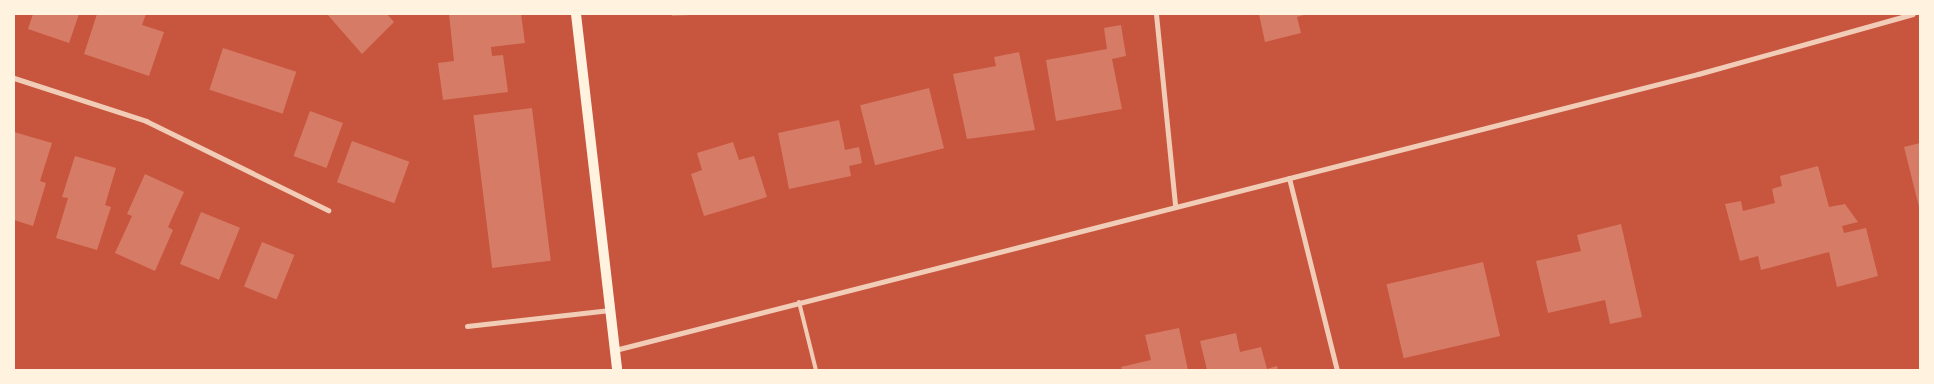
<!DOCTYPE html>
<html>
<head>
<meta charset="utf-8">
<style>
	body { margin:0 }
	#map { position:relative; width:1934px; height:384px; overflow:hidden; background:#c8553d; font-family:Cabin,sans-serif }
	div>[style] { position:absolute }
	.building>* { inset:0; background:#d67c66; transform-origin:0 0 }
	.service>* { height:4px; margin:-2px; padding:0 2px; transform-origin:2px; border-radius:2px; background:#f1ccb7 }
	.minor>* { height:5px; margin:-2.5px; padding:0 2.5px; transform-origin:2.5px; border-radius:2.5px; background:#f1ccb7 }
	.secondary>* { height:10px; margin:-5px; padding:0 5px; transform-origin:5px; border-radius:5px; background:#fff3e0 }
	span { translate:-50% -50%; white-space:nowrap; text-align:center; line-height:1.15; -webkit-text-stroke:5px #fff3e0; paint-order:stroke }
	.frame { position:absolute; inset:0; border:15px solid #fff3e0; pointer-events:none }
</style>
</head>
<body>
<div id="map">
	<div class="building">
		<div style="clip-path:polygon(33px 14px,79px 14px,69px 43px,28px 29px)"></div>
		<div style="clip-path:polygon(97px 14px,146px 14px,142px 25px,164px 32px,149px 76px,84px 54px)"></div>
		<div style="clip-path:polygon(327px 14px,387px 14px,394px 22px,362px 54px)"></div>
		<div style="clip-path:polygon(449px 14px,521px 14px,525px 43px,491px 47px,492px 56px,503px 55px,508px 92px,443px 100px,438px 63px,454px 61px)"></div>
		<div style="clip-path:polygon(672px 14px,692px 14px,692px 15px,672px 16px)"></div>
		<div style="clip-path:polygon(1259px 14px,1307px 14px,1297px 17px,1301px 33px,1265px 42px)"></div>
		<div style="clip-path:polygon(1121px 25px,1126px 56px,1112px 59px,1122px 109px,1056px 121px,1046px 60px,1107px 49px,1104px 28px)"></div>
		<div style="left:223px;top:48px;width:77px;height:44px;rotate:18deg"></div>
		<div style="clip-path:polygon(1019px 52px,1035px 130px,967px 139px,953px 74px,996px 66px,994px 57px)"></div>
		<div style="left:929px;top:88px;width:62px;height:71px;rotate:76deg"></div>
		<div style="left:532px;top:108px;width:154px;height:59px;rotate:83deg"></div>
		<div style="left:310px;top:111px;width:35px;height:48px;rotate:20deg"></div>
		<div style="clip-path:polygon(839px 120px,845px 150px,859px 147px,862px 163px,849px 166px,851px 176px,789px 189px,778px 133px)"></div>
		<div style="clip-path:polygon(14px 132px,52px 143px,40px 181px,46px 183px,33px 226px,14px 220px)"></div>
		<div style="left:352px;top:141px;width:61px;height:44px;rotate:20deg"></div>
		<div style="clip-path:polygon(733px 142px,739px 160px,754px 156px,767px 197px,704px 216px,691px 174px,702px 170px,697px 153px)"></div>
		<div style="clip-path:polygon(1920px 143px,1920px 211px,1904px 147px)"></div>
		<div style="clip-path:polygon(75px 156px,116px 168px,105px 205px,111px 207px,97px 250px,56px 238px,68px 198px,62px 197px)"></div>
		<div style="clip-path:polygon(1818px 166px,1829px 207px,1845px 204px,1858px 222px,1842px 226px,1844px 233px,1866px 228px,1878px 276px,1837px 287px,1829px 252px,1761px 270px,1758px 256px,1740px 261px,1725px 204px,1741px 201px,1743px 211px,1775px 203px,1772px 189px,1782px 186px,1780px 176px)"></div>
		<div style="clip-path:polygon(145px 174px,184px 192px,168px 227px,173px 230px,155px 271px,115px 253px,132px 216px,127px 214px)"></div>
		<div style="left:201px;top:212px;width:42px;height:56px;rotate:22deg"></div>
		<div style="clip-path:polygon(1621px 224px,1642px 317px,1610px 324px,1605px 300px,1548px 313px,1536px 261px,1581px 251px,1577px 235px)"></div>
		<div style="left:262px;top:242px;width:35px;height:48px;rotate:22deg"></div>
		<div style="left:1483px;top:262px;width:76px;height:99px;rotate:77deg"></div>
		<div style="clip-path:polygon(1179px 328px,1188px 370px,1122px 370px,1121px 367px,1151px 360px,1145px 335px)"></div>
		<div style="clip-path:polygon(1236px 333px,1240px 352px,1261px 347px,1267px 369px,1277px 366px,1278px 370px,1207px 370px,1200px 341px)"></div>
	</div>
	<div class="service">
		<div style="left:799px;top:302px;width:70px;rotate:76deg"></div>
	</div>
	<div class="minor">
		<div style="left:1156px;top:14px;width:192px;rotate:84.3deg"></div>
		<div style="left:14px;top:78px;width:139px;rotate:18deg"></div>
		<div style="left:146px;top:121px;width:203px;rotate:26.1deg"></div>
		<div style="left:1289px;top:178px;width:198px;rotate:76deg"></div>
		<div style="left:467px;top:326px;width:144px;rotate:-6.4deg"></div>
		<div style="left:615px;top:350px;width:1118px;rotate:-14.3deg"></div>
		<div style="left:1698px;top:74px;width:223px;rotate:-15.6deg"></div>
	</div>
	<div class="secondary">
		<div style="left:576px;top:14px;width:358px;rotate:83.4deg"></div>
	</div>
	<div class="frame"></div>
</div>
</body>
</html>
